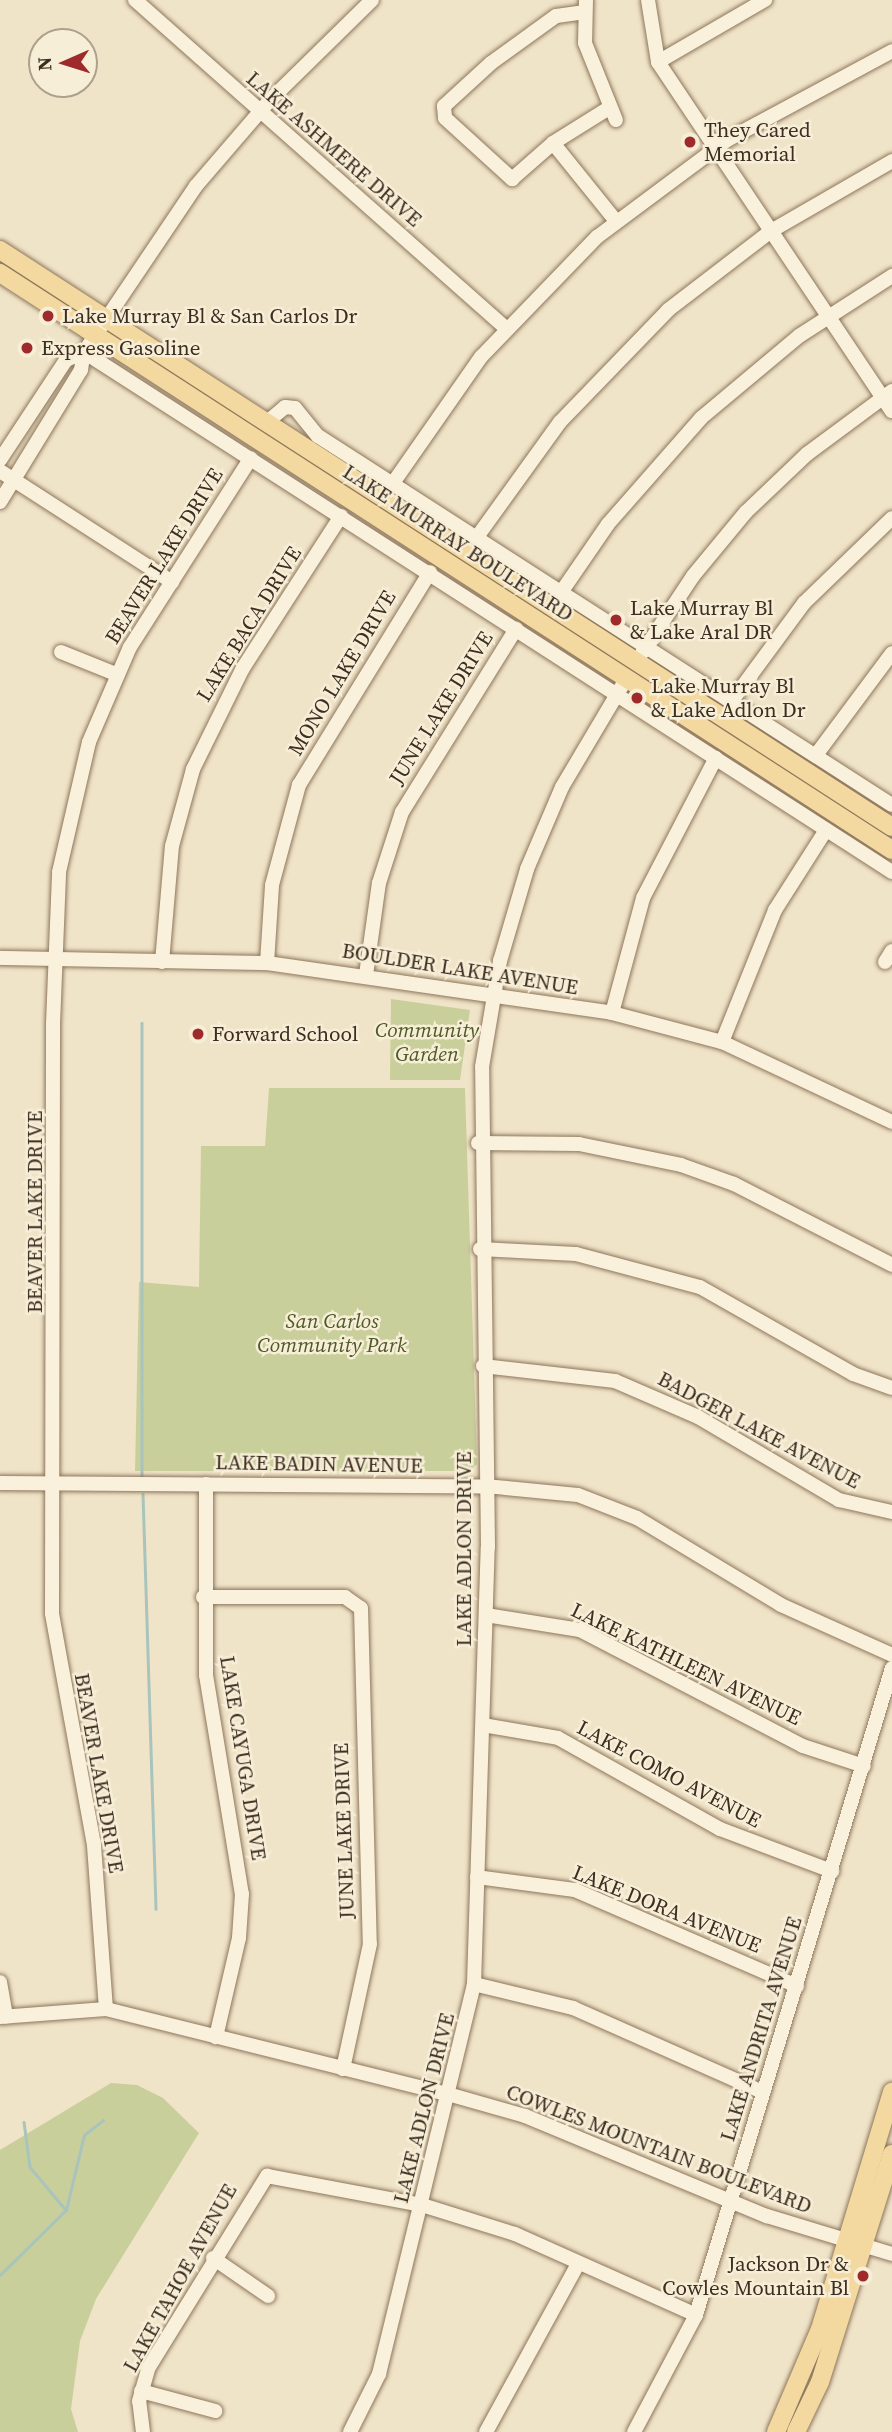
<!DOCTYPE html>
<html>
<head>
<meta charset="utf-8">
<style>
	body { margin:0 }
	#map { position:relative; width:892px; height:2432px; overflow:hidden; background:#f0e4c8; font-family:"Source Serif 4",serif }
	div>[style] { position:absolute }
	.green>* { inset:0; background:#c9cf9b }
	.stream>* { height:2.5px; margin:-1.25px; padding:0 1.25px; transform-origin:1.25px; border-radius:1.25px; background:#a9c4bc }
	.roads { filter:drop-shadow(0 0 2px #8d765c) drop-shadow(0 0 2px #8d765c) }
	.minor>* { height:14px; margin:-7px; padding:0 7px; transform-origin:7px; border-radius:7px; background:#faf1dc }
	.major>* { height:18px; margin:-9px; padding:0 9px; transform-origin:9px; border-radius:9px; background:#f3d9a0 }
	.dots>* { width:19px; height:19px; translate:-50% -50%; box-sizing:border-box; border:4px solid #f7eed8; border-radius:50% }
	span { translate:-50% -50%; white-space:nowrap; text-align:center; line-height:1.15; -webkit-text-stroke:5px #f7eed8; paint-order:stroke }
	.poi-label { font-size:21px; color:#3d2e20 }
	.left { translate:0 -50%; text-align:left }
	.right { translate:-100% -50%; text-align:right }
	.street-label { font-size:21px; color:#3d2e20 }
	.park-label { font-size:21px; color:#4d5a26; font-style:italic }
	.north { position:absolute; left:28px; top:28px; width:70px; height:70px; box-sizing:border-box; background:#f7eed8; border:2px solid #ada18e; border-radius:50%; rotate:267deg; font-size:19px; font-weight:700; line-height:28px; text-align:center; color:#3d2e20 }
	.north::after { content:''; display:block; margin:auto; width:24px; height:32px; background:#9e2a2b; clip-path:polygon(50% 0,100% 100%,50% 72%,0 100%) }
</style>
</head>
<body>
<div id="map">
	<div class="green">
		<div style="clip-path:polygon(391px 999px,470px 1010px,460px 1080px,390px 1080px)"></div>
		<div style="clip-path:polygon(269px 1088px,465px 1088px,477px 1464px,469px 1471px,135px 1471px,139px 1282px,199px 1287px,201px 1146px,265px 1146px)"></div>
		<div style="clip-path:polygon(111px 2083px,137px 2085px,163px 2098px,199px 2133px,96px 2299px,80px 2341px,71px 2409px,78px 2432px,0 2432px,0 2150px)"></div>
	</div>
	<div class="stream">
		<div style="left:142px;top:1023px;width:454px;rotate:90deg"></div>
		<div style="left:143px;top:1494px;width:415px;rotate:88.2deg"></div>
		<div style="left:24px;top:2122px;width:45px;rotate:82.4deg"></div>
		<div style="left:30px;top:2167px;width:56px;rotate:50.1deg"></div>
		<div style="left:0;top:2275px;width:93px;rotate:-44.6deg"></div>
		<div style="left:66px;top:2210px;width:77px;rotate:-76.5deg"></div>
		<div style="left:84px;top:2135px;width:24px;rotate:-38deg"></div>
	</div>
	<div class="roads">
		<div class="minor">
			<div style="left:135px;top:0;width:495px;rotate:41.5deg"></div>
			<div style="left:586px;top:0;width:43px;rotate:91.3deg"></div>
			<div style="left:585px;top:43px;width:83px;rotate:68.1deg"></div>
			<div style="left:648px;top:0;width:63px;rotate:80.8deg"></div>
			<div style="left:658px;top:62px;width:420px;rotate:56.2deg"></div>
			<div style="left:585px;top:12px;width:29px;rotate:172deg"></div>
			<div style="left:556px;top:16px;width:80px;rotate:144.1deg"></div>
			<div style="left:491px;top:63px;width:64px;rotate:137.5deg"></div>
			<div style="left:444px;top:106px;width:12px;rotate:85deg"></div>
			<div style="left:445px;top:118px;width:91px;rotate:42.3deg"></div>
			<div style="left:512px;top:179px;width:55px;rotate:-41.3deg"></div>
			<div style="left:553px;top:143px;width:66px;rotate:-32deg"></div>
			<div style="left:658px;top:62px;width:124px;rotate:-30.1deg"></div>
			<div style="left:553px;top:143px;width:100px;rotate:51.1deg"></div>
			<div style="left:84px;top:352px;width:961px;rotate:32.76deg"></div>
			<div style="left:266px;top:423px;width:25px;rotate:-40deg"></div>
			<div style="left:285px;top:407px;width:10px;rotate:6deg"></div>
			<div style="left:295px;top:408px;width:36px;rotate:51deg"></div>
			<div style="left:318px;top:436px;width:682px;rotate:32.74deg"></div>
			<div style="left:0;top:460px;width:120px;rotate:-56.6deg"></div>
			<div style="left:66px;top:360px;width:20px;rotate:-24deg"></div>
			<div style="left:0;top:471px;width:205px;rotate:32.8deg"></div>
			<div style="left:393px;top:483px;width:154px;rotate:-55.1deg"></div>
			<div style="left:481px;top:357px;width:167px;rotate:-46deg"></div>
			<div style="left:597px;top:237px;width:162px;rotate:-36.7deg"></div>
			<div style="left:727px;top:140px;width:187px;rotate:-28.3deg"></div>
			<div style="left:0;top:502px;width:155px;rotate:-58.5deg"></div>
			<div style="left:81px;top:370px;width:18px;rotate:-81deg"></div>
			<div style="left:84px;top:352px;width:200px;rotate:-56deg"></div>
			<div style="left:196px;top:186px;width:112px;rotate:-49.3deg"></div>
			<div style="left:269px;top:101px;width:144px;rotate:-44.4deg"></div>
			<div style="left:477px;top:537px;width:142px;rotate:-54.2deg"></div>
			<div style="left:560px;top:422px;width:156px;rotate:-46deg"></div>
			<div style="left:668px;top:310px;width:130px;rotate:-37.5deg"></div>
			<div style="left:771px;top:231px;width:140px;rotate:-30deg"></div>
			<div style="left:562px;top:591px;width:81px;rotate:-55.5deg"></div>
			<div style="left:608px;top:524px;width:141px;rotate:-48.7deg"></div>
			<div style="left:701px;top:418px;width:128px;rotate:-39.9deg"></div>
			<div style="left:799px;top:336px;width:111px;rotate:-32.8deg"></div>
			<div style="left:61px;top:652px;width:61px;rotate:22deg"></div>
			<div style="left:642px;top:653px;width:92px;rotate:-56.5deg"></div>
			<div style="left:693px;top:576px;width:83px;rotate:-50.4deg"></div>
			<div style="left:746px;top:512px;width:84px;rotate:-43.6deg"></div>
			<div style="left:807px;top:454px;width:106px;rotate:-36.5deg"></div>
			<div style="left:731px;top:702px;width:123px;rotate:-53.6deg"></div>
			<div style="left:804px;top:603px;width:122px;rotate:-44deg"></div>
			<div style="left:816px;top:755px;width:127px;rotate:-53.3deg"></div>
			<div style="left:0;top:958px;width:267px;rotate:1.1deg"></div>
			<div style="left:267px;top:963px;width:349px;rotate:8.2deg"></div>
			<div style="left:612px;top:1013px;width:114px;rotate:14.8deg"></div>
			<div style="left:722px;top:1042px;width:188px;rotate:25.2deg"></div>
			<div style="left:162px;top:962px;width:116px;rotate:-85.1deg"></div>
			<div style="left:172px;top:846px;width:80px;rotate:-74.7deg"></div>
			<div style="left:193px;top:769px;width:113px;rotate:-63.7deg"></div>
			<div style="left:243px;top:668px;width:181px;rotate:-57.2deg"></div>
			<div style="left:885px;top:962px;width:13px;rotate:-58deg"></div>
			<div style="left:267px;top:963px;width:78px;rotate:-86.3deg"></div>
			<div style="left:272px;top:885px;width:104px;rotate:-74.9deg"></div>
			<div style="left:299px;top:785px;width:250px;rotate:-58.4deg"></div>
			<div style="left:366px;top:975px;width:93px;rotate:-82deg"></div>
			<div style="left:379px;top:883px;width:75px;rotate:-72.1deg"></div>
			<div style="left:402px;top:812px;width:216px;rotate:-58.1deg"></div>
			<div style="left:612px;top:1013px;width:119px;rotate:-74.9deg"></div>
			<div style="left:643px;top:898px;width:158px;rotate:-62.5deg"></div>
			<div style="left:722px;top:1042px;width:142px;rotate:-68.1deg"></div>
			<div style="left:775px;top:910px;width:95px;rotate:-57.5deg"></div>
			<div style="left:478px;top:1143px;width:101px;rotate:0.6deg"></div>
			<div style="left:579px;top:1144px;width:104px;rotate:11.6deg"></div>
			<div style="left:681px;top:1165px;width:56px;rotate:19.7deg"></div>
			<div style="left:734px;top:1184px;width:178px;rotate:27.1deg"></div>
			<div style="left:480px;top:1249px;width:96px;rotate:3deg"></div>
			<div style="left:576px;top:1254px;width:128px;rotate:14.9deg"></div>
			<div style="left:700px;top:1287px;width:176px;rotate:29.6deg"></div>
			<div style="left:853px;top:1374px;width:41px;rotate:19.7deg"></div>
			<div style="left:483px;top:1366px;width:133px;rotate:6.5deg"></div>
			<div style="left:615px;top:1381px;width:90px;rotate:23.4deg"></div>
			<div style="left:698px;top:1417px;width:164px;rotate:30.5deg"></div>
			<div style="left:839px;top:1500px;width:54px;rotate:12.8deg"></div>
			<div style="left:0;top:1483px;width:485px;rotate:0.4deg"></div>
			<div style="left:485px;top:1486px;width:93px;rotate:5.5deg"></div>
			<div style="left:578px;top:1495px;width:63px;rotate:21.3deg"></div>
			<div style="left:637px;top:1518px;width:168px;rotate:31.1deg"></div>
			<div style="left:781px;top:1605px;width:122px;rotate:24.2deg"></div>
			<div style="left:206px;top:1484px;width:191px;rotate:90deg"></div>
			<div style="left:206px;top:1675px;width:222px;rotate:80.7deg"></div>
			<div style="left:242px;top:1894px;width:44px;rotate:93.9deg"></div>
			<div style="left:239px;top:1938px;width:102px;rotate:103.1deg"></div>
			<div style="left:203px;top:1597px;width:142px"></div>
			<div style="left:345px;top:1597px;width:19px;rotate:35deg"></div>
			<div style="left:361px;top:1608px;width:336px;rotate:88.5deg"></div>
			<div style="left:370px;top:1944px;width:128px;rotate:102.2deg"></div>
			<div style="left:486px;top:1615px;width:95px;rotate:9.1deg"></div>
			<div style="left:580px;top:1630px;width:251px;rotate:27.5deg"></div>
			<div style="left:803px;top:1746px;width:64px;rotate:18.2deg"></div>
			<div style="left:483px;top:1725px;width:76px;rotate:9.8deg"></div>
			<div style="left:558px;top:1738px;width:186px;rotate:29.3deg"></div>
			<div style="left:720px;top:1829px;width:120px;rotate:20.6deg"></div>
			<div style="left:477px;top:1877px;width:99px;rotate:7.6deg"></div>
			<div style="left:575px;top:1890px;width:242px;rotate:23.4deg"></div>
			<div style="left:0;top:1982px;width:35px;rotate:80deg"></div>
			<div style="left:474px;top:1984px;width:102px;rotate:13.6deg"></div>
			<div style="left:573px;top:2008px;width:208px;rotate:23.9deg"></div>
			<div style="left:106px;top:2009px;width:164px;rotate:-94.2deg"></div>
			<div style="left:94px;top:1845px;width:236px;rotate:-100.3deg"></div>
			<div style="left:52px;top:1613px;width:589px;rotate:-89.9deg"></div>
			<div style="left:53px;top:1024px;width:152px;rotate:-87.7deg"></div>
			<div style="left:59px;top:872px;width:133px;rotate:-77deg"></div>
			<div style="left:89px;top:742px;width:103px;rotate:-66.7deg"></div>
			<div style="left:130px;top:647px;width:224px;rotate:-57.4deg"></div>
			<div style="left:0;top:2017px;width:106px;rotate:-4.3deg"></div>
			<div style="left:106px;top:2009px;width:356px;rotate:14deg"></div>
			<div style="left:451px;top:2095px;width:77px;rotate:15.8deg"></div>
			<div style="left:525px;top:2116px;width:262px;rotate:22.5deg"></div>
			<div style="left:767px;top:2216px;width:131px;rotate:16.9deg"></div>
			<div style="left:213px;top:2258px;width:67px;rotate:34.6deg"></div>
			<div style="left:141px;top:2391px;width:77px;rotate:15.1deg"></div>
			<div style="left:143px;top:2432px;width:31px;rotate:-97deg"></div>
			<div style="left:139px;top:2401px;width:35px;rotate:-74deg"></div>
			<div style="left:149px;top:2367px;width:225px;rotate:-58.3deg"></div>
			<div style="left:267px;top:2176px;width:158px;rotate:10.6deg"></div>
			<div style="left:422px;top:2205px;width:97px;rotate:17.3deg"></div>
			<div style="left:515px;top:2234px;width:198px;rotate:24.1deg"></div>
			<div style="left:350px;top:2432px;width:65px;rotate:-63.4deg"></div>
			<div style="left:379px;top:2374px;width:401px;rotate:-76.3deg"></div>
			<div style="left:474px;top:1984px;width:437px;rotate:-88.2deg"></div>
			<div style="left:488px;top:1547px;width:480px;rotate:-90.7deg"></div>
			<div style="left:482px;top:1067px;width:108px;rotate:-80.4deg"></div>
			<div style="left:500px;top:961px;width:96px;rotate:-73.6deg"></div>
			<div style="left:527px;top:869px;width:89px;rotate:-66.9deg"></div>
			<div style="left:562px;top:787px;width:126px;rotate:-59.3deg"></div>
			<div style="left:486px;top:2432px;width:192px;rotate:-61.3deg"></div>
			<div style="left:634px;top:2432px;width:132px;rotate:-62.1deg"></div>
			<div style="left:696px;top:2315px;width:676px;rotate:-73.15deg"></div>
		</div>
		<div class="major">
			<div style="left:0;top:250px;width:1062px;rotate:32.9deg"></div>
			<div style="left:0;top:273px;width:1062px;rotate:32.9deg"></div>
			<div style="left:776px;top:2432px;width:112px;rotate:-66.9deg"></div>
			<div style="left:820px;top:2329px;width:248px;rotate:-73.1deg"></div>
			<div style="left:796px;top:2432px;width:55px;rotate:-64.4deg"></div>
			<div style="left:820px;top:2382px;width:239px;rotate:-72.5deg"></div>
		</div>
	</div>
	<div class="dots">
		<div style="left:690px;top:142px;background:#9e2a2b"></div>
		<div style="left:48px;top:316px;background:#9e2a2b"></div>
		<div style="left:27px;top:348px;background:#9e2a2b"></div>
		<div style="left:616px;top:620px;background:#9e2a2b"></div>
		<div style="left:637px;top:698px;background:#9e2a2b"></div>
		<div style="left:198px;top:1034px;background:#9e2a2b"></div>
		<div style="left:863px;top:2276px;background:#9e2a2b"></div>
	</div>
	<div class="poi-label">
		<span class="left" style="left:704px;top:142px">They Cared<br>Memorial</span>
		<span class="left" style="left:62px;top:316px">Lake Murray Bl &amp; San Carlos Dr</span>
		<span class="left" style="left:41px;top:348px">Express Gasoline</span>
		<span class="left" style="left:630px;top:620px">Lake Murray Bl<br>&amp; Lake Aral DR</span>
		<span class="left" style="left:651px;top:698px">Lake Murray Bl<br>&amp; Lake Adlon Dr</span>
		<span class="left" style="left:212px;top:1034px">Forward School</span>
		<span class="right" style="left:849px;top:2276px">Jackson Dr &amp;<br>Cowles Mountain Bl</span>
	</div>
	<div class="street-label">
		<span style="left:334px;top:149px;rotate:41deg">LAKE ASHMERE DRIVE</span>
		<span style="left:458px;top:543px;rotate:33deg">LAKE MURRAY BOULEVARD</span>
		<span style="left:164px;top:556px;rotate:-58deg">BEAVER LAKE DRIVE</span>
		<span style="left:249px;top:624px;rotate:-58deg">LAKE BACA DRIVE</span>
		<span style="left:342px;top:673px;rotate:-59deg">MONO LAKE DRIVE</span>
		<span style="left:441px;top:708px;rotate:-58deg">JUNE LAKE DRIVE</span>
		<span style="left:460px;top:969px;rotate:9deg">BOULDER LAKE AVENUE</span>
		<span style="left:35px;top:1212px;rotate:-90deg">BEAVER LAKE DRIVE</span>
		<span style="left:759px;top:1430px;rotate:28deg">BADGER LAKE AVENUE</span>
		<span style="left:319px;top:1464px;rotate:1deg">LAKE BADIN AVENUE</span>
		<span style="left:464px;top:1549px;rotate:-90deg">LAKE ADLON DRIVE</span>
		<span style="left:686px;top:1664px;rotate:26deg">LAKE KATHLEEN AVENUE</span>
		<span style="left:243px;top:1758px;rotate:81deg">LAKE CAYUGA DRIVE</span>
		<span style="left:99px;top:1773px;rotate:80deg">BEAVER LAKE DRIVE</span>
		<span style="left:669px;top:1774px;rotate:28deg">LAKE COMO AVENUE</span>
		<span style="left:344px;top:1831px;rotate:-92deg">JUNE LAKE DRIVE</span>
		<span style="left:667px;top:1909px;rotate:22deg">LAKE DORA AVENUE</span>
		<span style="left:761px;top:2029px;rotate:-73deg">LAKE ANDRITA AVENUE</span>
		<span style="left:424px;top:2108px;rotate:-76deg">LAKE ADLON DRIVE</span>
		<span style="left:659px;top:2149px;rotate:21deg">COWLES MOUNTAIN BOULEVARD</span>
		<span style="left:180px;top:2278px;rotate:-61deg">LAKE TAHOE AVENUE</span>
	</div>
	<div class="park-label">
		<span style="left:427px;top:1042px">Community<br>Garden</span>
		<span style="left:332px;top:1333px">San Carlos<br>Community Park</span>
	</div>
	<div class="north">N</div>
</div>
</body>
</html>
